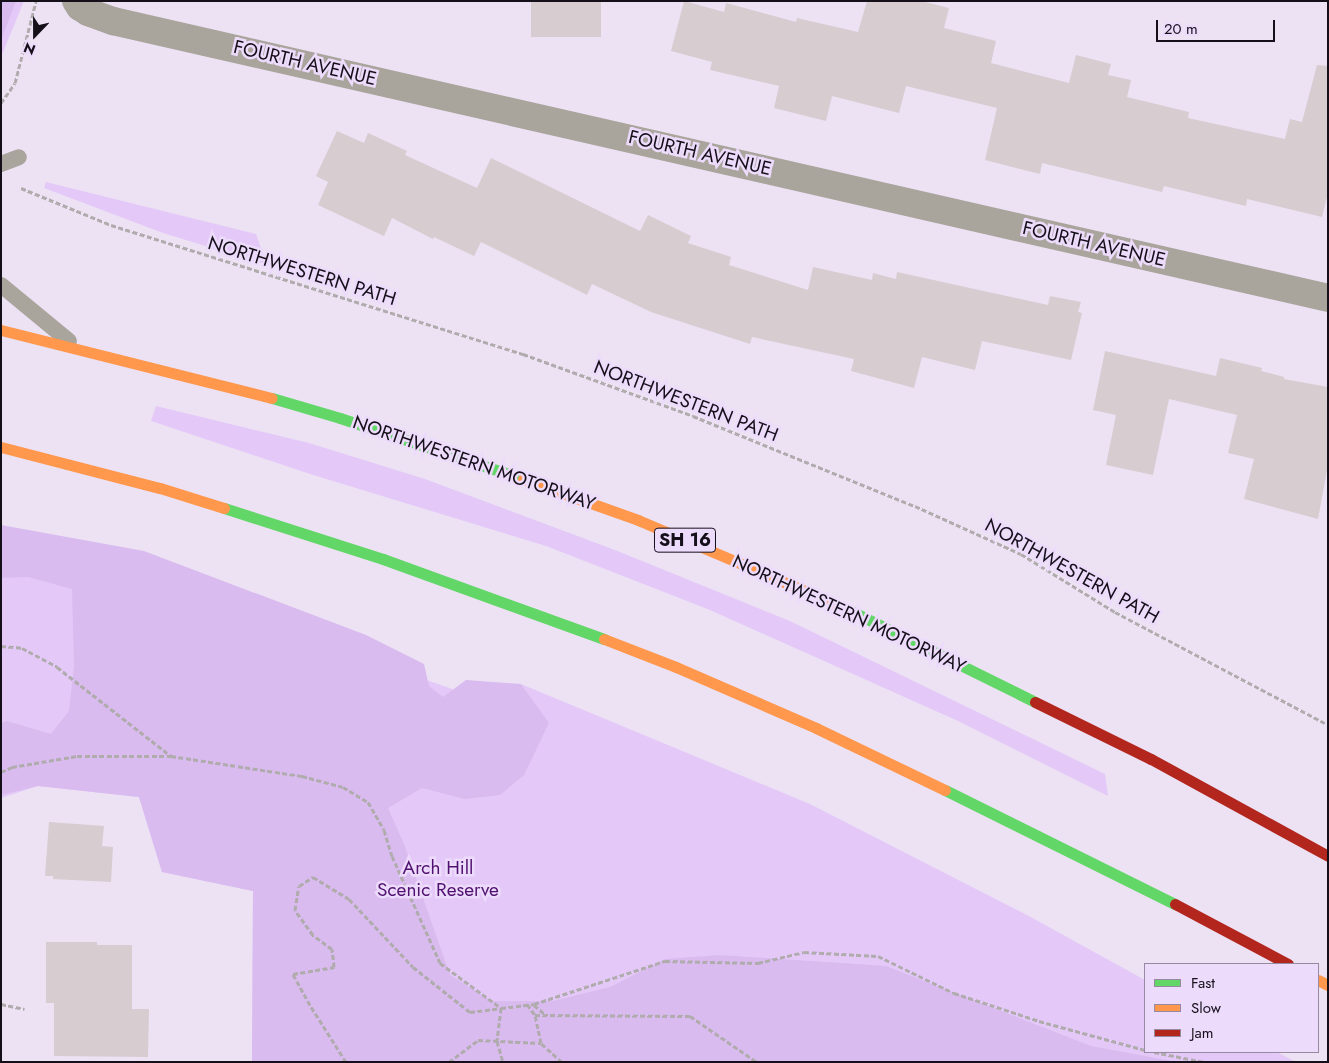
<!DOCTYPE html>
<html>
<head>
<meta charset="utf-8">
<style>
	body { margin:0 }
	#map { position:relative; width:1329px; height:1063px; overflow:hidden; background:#ece2f4; font-family:Jost,sans-serif }
	div>[style] { position:absolute }
	.green>* { inset:0; background:#e4c9f8 }
	.forest>* { inset:0; background:#d9bbef }
	.building>* { inset:0; background:#d7ccd0; transform-origin:0 0 }
	.path>* { height:3px; margin-top:-1.5px; transform-origin:0; background:repeating-linear-gradient(90deg,#b0abac 0 5px,transparent 0 7.5px) }
	.lane>* { height:16px; margin:-8px; padding:0 8px; transform-origin:8px; border-radius:8px; background:#a9a49c }
	.street>* { height:28px; margin:-14px; padding:0 14px; transform-origin:14px; border-radius:14px; background:#a9a49c }
	.fast>* { height:11px; margin:-5.5px; padding:0 5.5px; transform-origin:5.5px; border-radius:5.5px; background:#63d668 }
	.slow>* { height:11px; margin:-5.5px; padding:0 5.5px; transform-origin:5.5px; border-radius:5.5px; background:#ff974d }
	.jam>* { height:11px; margin:-5.5px; padding:0 5.5px; transform-origin:5.5px; border-radius:5.5px; background:#b3261e }
	span { translate:-50% -50%; white-space:nowrap; text-align:center; line-height:1.15; -webkit-text-stroke:5px #eddbfb; paint-order:stroke }
	.shield-label span { padding:1px 4px; background:#eddbfb; border:1px solid; border-radius:4px; -webkit-text-stroke-width:0 }
	.shield-label { font-size:18px; color:#150f1a; font-weight:700 }
	.street-label { font-size:19px; color:#150f1a }
	.park-label { font-size:19px; color:#501170 }
	.frame { position:absolute; inset:0; border:2px solid #150f1a; pointer-events:none }
	.legend { position:absolute; left:1144px; top:963px; width:175px; height:90px; box-sizing:border-box; background:#eddbfb; border:1px solid #9789a1; margin:0; padding:6px 9px; list-style:none; font-size:15px; color:#150f1a }
	.legend li { display:flex; align-items:center; gap:10px; height:25px }
	.legend b { width:25px; border:1px solid #9789a1 }
	.north { position:absolute; left:10px; top:10px; width:50px; height:50px; -webkit-text-stroke:4px #eddbfb; paint-order:stroke; rotate:202deg; font-size:14px; font-weight:700; line-height:20px; text-align:center; color:#150f1a }
	.north::after { content:''; display:block; margin:auto; width:18px; height:22px; background:#150f1a; clip-path:polygon(50% 0,100% 100%,50% 72%,0 100%) }
	.scale { position:absolute; left:1156px; top:20px; width:119px; height:22px; box-sizing:border-box; border:2px solid #150f1a; border-top:0; padding-left:6px; font-size:15px; line-height:18px; white-space:nowrap; color:#150f1a; -webkit-text-stroke:4px #eddbfb; paint-order:stroke }
</style>
</head>
<body>
<div id="map">
	<div class="green">
		<div style="clip-path:polygon(1px 1px,24px 1px,1px 57px)"></div>
		<div style="clip-path:polygon(46px 182px,256px 234px,263px 254px,274px 260px,271px 266px,163px 233px,44px 188px)"></div>
		<div style="clip-path:polygon(156px 406px,309px 443px,425px 479px,615px 550px,790px 621px,1105px 774px,1108px 796px,958px 721px,710px 610px,546px 546px,310px 474px,151px 421px)"></div>
		<div style="clip-path:polygon(1px 544px,131px 575px,548px 723px,521px 684px,810px 804px,1027px 915px,1145px 980px,1145px 1052px,1277px 1052px,1296px 1062px,252px 1062px,253px 891px,162px 872px,139px 797px,38px 786px,1px 798px)"></div>
	</div>
	<div class="forest">
		<div style="clip-path:polygon(1px 1px,16px 1px,1px 40px)"></div>
		<div style="clip-path:polygon(1px 525px,144px 551px,366px 635px,424px 664px,429px 686px,443px 697px,466px 680px,521px 684px,549px 723px,524px 775px,500px 795px,465px 799px,422px 788px,388px 808px,404px 844px,450px 975px,492px 1001px,553px 1001px,610px 987px,665px 959px,720px 955px,886px 966px,1091px 1046px,1177px 1062px,252px 1062px,253px 891px,162px 872px,139px 797px,38px 786px,1px 795px,1px 723px,7px 721px,51px 734px,69px 711px,74px 666px,72px 589px,28px 577px,1px 578px)"></div>
	</div>
	<div class="building">
		<div style="left:531px;top:1px;width:70px;height:36px"></div>
		<div style="clip-path:polygon(684px 1px,724px 12px,726px 3px,796px 22px,797px 18px,858px 32px,867px 1px,921px 1px,949px 8px,944px 28px,996px 41px,991px 63px,1069px 83px,1076px 55px,1111px 64px,1108px 75px,1131px 80px,1127px 97px,1189px 112px,1188px 118px,1285px 139px,1290px 119px,1302px 122px,1317px 65px,1328px 66px,1328px 193px,1322px 217px,1247px 199px,1246px 206px,1164px 186px,1162px 192px,1042px 163px,1040px 174px,985px 160px,997px 108px,906px 86px,899px 113px,832px 96px,826px 121px,774px 108px,779px 86px,710px 70px,712px 62px,671px 51px)"></div>
		<div style="clip-path:polygon(337px 131px,364px 143px,368px 133px,407px 151px,405px 155px,477px 188px,491px 158px,640px 231px,648px 215px,691px 236px,688px 243px,731px 257px,729px 265px,808px 290px,813px 267px,872px 280px,873px 273px,896px 279px,897px 272px,1048px 305px,1050px 296px,1081px 302px,1078px 312px,1082px 313px,1071px 360px,982px 341px,975px 370px,922px 357px,914px 388px,851px 371px,854px 359px,752px 337px,750px 344px,651px 312px,592px 284px,587px 295px,481px 242px,474px 256px,434px 237px,433px 239px,392px 218px,384px 236px,318px 205px,328px 182px,316px 176px)"></div>
		<div style="clip-path:polygon(1105px 351px,1216px 376px,1220px 358px,1262px 368px,1261px 371px,1284px 377px,1284px 379px,1328px 387px,1328px 465px,1318px 519px,1244px 499px,1254px 459px,1228px 453px,1237px 415px,1169px 399px,1153px 475px,1106px 465px,1116px 415px,1093px 410px)"></div>
		<div style="clip-path:polygon(49px 822px,104px 826px,102px 846px,113px 847px,111px 882px,53px 879px,53px 876px,45px 876px)"></div>
		<div style="clip-path:polygon(46px 942px,97px 942px,97px 945px,132px 945px,132px 1009px,149px 1009px,148px 1057px,54px 1056px,54px 1003px,46px 1003px)"></div>
	</div>
	<div class="path">
		<div style="left:1px;top:103px;width:24px;rotate:-55deg"></div>
		<div style="left:15px;top:83px;width:85px;rotate:-75.6deg"></div>
		<div style="left:21px;top:188px;width:97px;rotate:22.3deg"></div>
		<div style="left:111px;top:225px;width:432px;rotate:17.4deg"></div>
		<div style="left:523px;top:354px;width:181px;rotate:20deg"></div>
		<div style="left:693px;top:416px;width:240px;rotate:22.1deg"></div>
		<div style="left:915px;top:506px;width:116px;rotate:24.4deg"></div>
		<div style="left:1021px;top:554px;width:110px;rotate:31.7deg"></div>
		<div style="left:1115px;top:612px;width:241px;rotate:27.9deg"></div>
		<div style="left:1px;top:646px;width:21px;rotate:5deg"></div>
		<div style="left:22px;top:648px;width:40px;rotate:28deg"></div>
		<div style="left:57px;top:667px;width:145px;rotate:38deg"></div>
		<div style="left:171px;top:756px;width:133px;rotate:8.7deg"></div>
		<div style="left:302px;top:776px;width:42px;rotate:15deg"></div>
		<div style="left:343px;top:787px;width:29px;rotate:31deg"></div>
		<div style="left:368px;top:802px;width:32px;rotate:60deg"></div>
		<div style="left:384px;top:830px;width:27px;rotate:73deg"></div>
		<div style="left:392px;top:856px;width:117px;rotate:65.8deg"></div>
		<div style="left:440px;top:963px;width:76px;rotate:36.4deg"></div>
		<div style="left:501px;top:1008px;width:33px;rotate:-7deg"></div>
		<div style="left:534px;top:1004px;width:138px;rotate:-18.2deg"></div>
		<div style="left:665px;top:961px;width:93px;rotate:1.2deg"></div>
		<div style="left:758px;top:963px;width:47px;rotate:-13.4deg"></div>
		<div style="left:804px;top:952px;width:74px;rotate:3.1deg"></div>
		<div style="left:878px;top:956px;width:85px;rotate:26deg"></div>
		<div style="left:954px;top:993px;width:89px;rotate:18.2deg"></div>
		<div style="left:1039px;top:1021px;width:110px;rotate:15.3deg"></div>
		<div style="left:1px;top:772px;width:12px;rotate:-24deg"></div>
		<div style="left:12px;top:767px;width:66px;rotate:-9.6deg"></div>
		<div style="left:77px;top:756px;width:94px"></div>
		<div style="left:1px;top:1004px;width:24px;rotate:12deg"></div>
		<div style="left:527px;top:1004px;width:14px;rotate:54deg"></div>
		<div style="left:534px;top:1005px;width:16px;rotate:40deg"></div>
		<div style="left:1154px;top:1052px;width:51px;rotate:11.3deg"></div>
		<div style="left:346px;top:1062px;width:67px;rotate:-122.3deg"></div>
		<div style="left:310px;top:1005px;width:35px;rotate:-119deg"></div>
		<div style="left:293px;top:974px;width:42px;rotate:-9.7deg"></div>
		<div style="left:334px;top:967px;width:18px;rotate:-96deg"></div>
		<div style="left:332px;top:949px;width:24px;rotate:-144deg"></div>
		<div style="left:313px;top:935px;width:31px;rotate:-126deg"></div>
		<div style="left:295px;top:910px;width:24px;rotate:-81deg"></div>
		<div style="left:299px;top:886px;width:17px;rotate:-33deg"></div>
		<div style="left:313px;top:877px;width:42px;rotate:31.4deg"></div>
		<div style="left:349px;top:899px;width:93px;rotate:46.7deg"></div>
		<div style="left:413px;top:967px;width:73px;rotate:38.3deg"></div>
		<div style="left:470px;top:1012px;width:31px;rotate:-7deg"></div>
		<div style="left:501px;top:1008px;width:33px;rotate:97deg"></div>
		<div style="left:497px;top:1041px;width:22px;rotate:74deg"></div>
		<div style="left:449px;top:1062px;width:36px;rotate:-37deg"></div>
		<div style="left:478px;top:1040px;width:63px;rotate:2.7deg"></div>
		<div style="left:562px;top:1062px;width:28px;rotate:-138deg"></div>
		<div style="left:541px;top:1043px;width:29px;rotate:-102deg"></div>
		<div style="left:535px;top:1015px;width:155px;rotate:0.4deg"></div>
		<div style="left:690px;top:1016px;width:81px;rotate:34.5deg"></div>
	</div>
	<div class="lane">
		<div style="left:1px;top:164px;width:19px;rotate:-21deg"></div>
		<div style="left:1px;top:285px;width:88px;rotate:39.5deg"></div>
	</div>
	<div class="street">
		<div style="left:76px;top:1px;width:7px;rotate:56deg"></div>
		<div style="left:80px;top:7px;width:9px;rotate:32deg"></div>
		<div style="left:88px;top:12px;width:27px;rotate:20deg"></div>
		<div style="left:113px;top:21px;width:1246px;rotate:12.84deg"></div>
	</div>
	<div class="fast">
		<div style="left:272px;top:398px;width:71px;rotate:16.4deg"></div>
		<div style="left:340px;top:418px;width:193px;rotate:18.4deg"></div>
		<div style="left:224px;top:508px;width:167px;rotate:17.8deg"></div>
		<div style="left:383px;top:559px;width:235px;rotate:19.9deg"></div>
		<div style="left:841px;top:606px;width:216px;rotate:26.3deg"></div>
		<div style="left:945px;top:790px;width:257px;rotate:26.4deg"></div>
	</div>
	<div class="slow">
		<div style="left:1px;top:330px;width:279px;rotate:14.1deg"></div>
		<div style="left:1px;top:447px;width:164px;rotate:14.5deg"></div>
		<div style="left:160px;top:488px;width:67px;rotate:17.4deg"></div>
		<div style="left:523px;top:479px;width:122px;rotate:19.6deg"></div>
		<div style="left:638px;top:520px;width:220px;rotate:23deg"></div>
		<div style="left:604px;top:639px;width:77px;rotate:21.3deg"></div>
		<div style="left:676px;top:667px;width:153px;rotate:23.5deg"></div>
		<div style="left:816px;top:728px;width:143px;rotate:25.7deg"></div>
		<div style="left:1318px;top:980px;width:11px;rotate:27deg"></div>
	</div>
	<div class="jam">
		<div style="left:1035px;top:702px;width:129px;rotate:26.2deg"></div>
		<div style="left:1151px;top:759px;width:202px;rotate:28.7deg"></div>
		<div style="left:1175px;top:904px;width:128px;rotate:28deg"></div>
	</div>
	<div class="shield-label">
		<span style="left:685px;top:540px">SH 16</span>
	</div>
	<div class="street-label">
		<span style="left:305px;top:63px;rotate:13deg">FOURTH AVENUE</span>
		<span style="left:700px;top:153px;rotate:13deg">FOURTH AVENUE</span>
		<span style="left:1094px;top:244px;rotate:13deg">FOURTH AVENUE</span>
		<span style="left:302px;top:271px;rotate:17deg">NORTHWESTERN PATH</span>
		<span style="left:686px;top:401px;rotate:21deg">NORTHWESTERN PATH</span>
		<span style="left:474px;top:463px;rotate:19deg">NORTHWESTERN MOTORWAY</span>
		<span style="left:1072px;top:571px;rotate:29deg">NORTHWESTERN PATH</span>
		<span style="left:849px;top:614px;rotate:25deg">NORTHWESTERN MOTORWAY</span>
	</div>
	<div class="park-label">
		<span style="left:438px;top:879px">Arch Hill<br>Scenic Reserve</span>
	</div>
	<div class="frame"></div>
	<ul class="legend">
	<li><b style="height:6px;background:#63d668"></b>Fast</li>
	<li><b style="height:6px;background:#ff974d"></b>Slow</li>
	<li><b style="height:6px;background:#b3261e"></b>Jam</li>
	</ul>
	<div class="north">N</div>
	<div class="scale">20 m</div>
</div>
</body>
</html>
